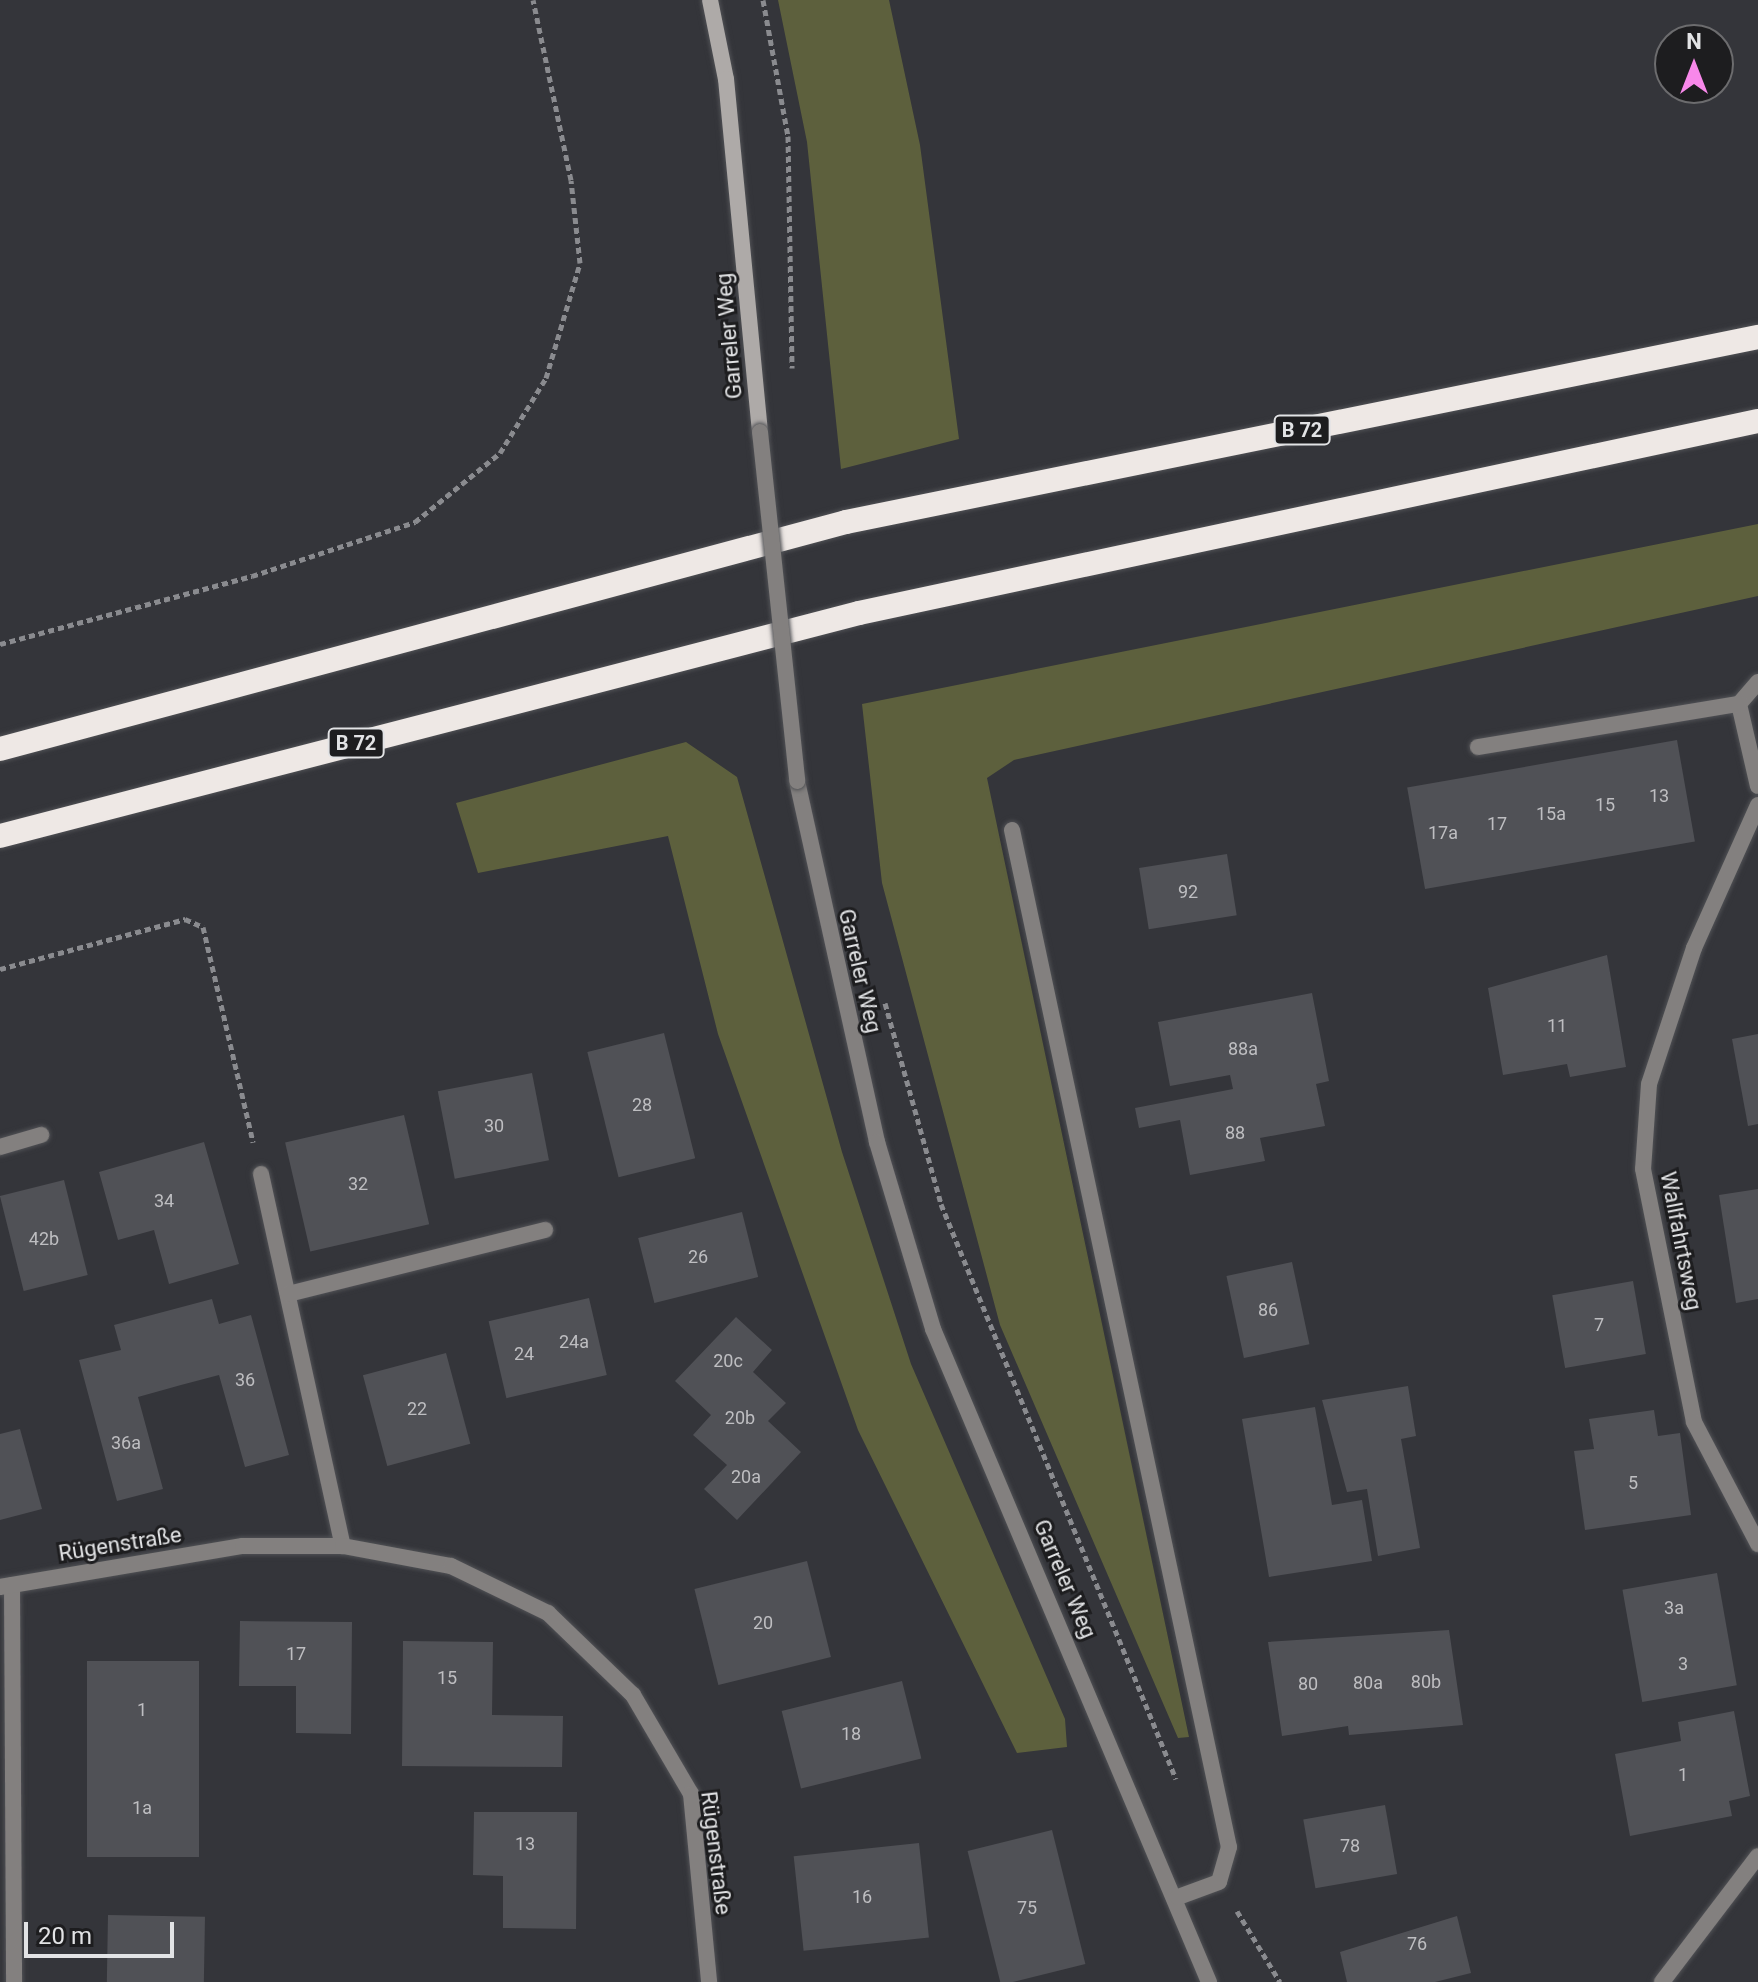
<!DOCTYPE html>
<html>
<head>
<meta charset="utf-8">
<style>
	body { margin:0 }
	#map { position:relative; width:1758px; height:1982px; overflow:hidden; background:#34353a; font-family:Roboto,sans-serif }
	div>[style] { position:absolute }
	.green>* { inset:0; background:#5d603d }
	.building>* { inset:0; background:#505156; transform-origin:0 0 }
	.path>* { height:5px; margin-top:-2.5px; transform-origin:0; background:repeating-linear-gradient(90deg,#8a8b8f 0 6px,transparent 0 10px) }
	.roads { filter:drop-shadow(0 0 2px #505155) drop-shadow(0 0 2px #505155) }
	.lane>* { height:16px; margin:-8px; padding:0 8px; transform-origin:8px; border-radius:8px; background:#83807f }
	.street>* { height:16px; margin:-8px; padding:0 8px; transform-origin:8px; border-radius:8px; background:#83807f }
	.secondary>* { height:16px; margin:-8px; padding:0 8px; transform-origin:8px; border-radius:8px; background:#aeaaa8 }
	.highway>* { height:24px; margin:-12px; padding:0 12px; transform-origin:12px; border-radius:12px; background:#eee8e5 }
	.bridges { filter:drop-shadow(0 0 2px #505155) drop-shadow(0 0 2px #505155) }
	.street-bridge>* { height:16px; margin:-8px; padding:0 8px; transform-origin:8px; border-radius:8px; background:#83807f }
	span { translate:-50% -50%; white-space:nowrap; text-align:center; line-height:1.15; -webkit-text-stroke:6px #1d1d1f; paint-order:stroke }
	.number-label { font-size:18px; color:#bebec1 }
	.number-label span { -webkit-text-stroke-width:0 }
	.shield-label span { padding:2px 6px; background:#1d1d1f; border:2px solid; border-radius:6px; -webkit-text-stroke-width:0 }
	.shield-label { font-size:20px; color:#e2e3e5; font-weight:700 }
	.street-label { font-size:22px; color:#e2e3e5 }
	.north { position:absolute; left:1654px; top:24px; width:80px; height:80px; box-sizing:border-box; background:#1d1d1f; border:2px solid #6c6c6e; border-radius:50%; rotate:0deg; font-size:22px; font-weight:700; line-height:32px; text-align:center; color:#e2e3e5 }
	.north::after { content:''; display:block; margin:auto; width:28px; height:36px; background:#f888ea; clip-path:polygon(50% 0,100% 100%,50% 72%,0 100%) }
	.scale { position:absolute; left:24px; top:1922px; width:150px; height:36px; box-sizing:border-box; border:4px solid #e2e3e5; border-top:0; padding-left:10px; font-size:24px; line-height:28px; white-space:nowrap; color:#e2e3e5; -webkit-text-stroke:6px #1d1d1f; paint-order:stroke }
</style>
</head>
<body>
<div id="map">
	<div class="green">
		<div style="clip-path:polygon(778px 0,889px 0,920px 145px,959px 439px,841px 469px,807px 142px)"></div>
		<div style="clip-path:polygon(1758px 524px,1758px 596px,1014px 760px,987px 778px,1189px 1737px,1178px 1738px,1000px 1325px,882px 883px,862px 704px)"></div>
		<div style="clip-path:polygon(686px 742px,737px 777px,842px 1152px,911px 1364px,1065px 1719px,1067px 1747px,1017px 1753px,858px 1430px,718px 1034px,668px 836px,478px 873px,456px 803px)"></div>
	</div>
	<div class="building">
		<div style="left:1677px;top:740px;width:103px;height:274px;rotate:80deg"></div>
		<div style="left:1227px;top:854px;width:62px;height:89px;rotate:81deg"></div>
		<div style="clip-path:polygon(1607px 955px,1626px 1067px,1570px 1077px,1567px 1064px,1503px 1075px,1488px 988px)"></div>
		<div style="clip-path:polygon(1312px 993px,1329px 1081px,1316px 1084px,1325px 1126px,1260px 1138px,1265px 1161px,1190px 1175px,1180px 1120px,1139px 1128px,1135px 1108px,1233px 1089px,1230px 1075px,1170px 1086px,1158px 1022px)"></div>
		<div style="left:664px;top:1033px;width:129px;height:79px;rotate:76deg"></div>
		<div style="clip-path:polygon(1758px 1034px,1758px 1124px,1748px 1126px,1732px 1039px)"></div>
		<div style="left:532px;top:1073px;width:89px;height:96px;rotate:79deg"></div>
		<div style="left:404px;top:1115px;width:112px;height:122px;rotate:77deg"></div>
		<div style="clip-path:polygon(204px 1142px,239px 1264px,169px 1284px,154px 1230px,118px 1240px,99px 1172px)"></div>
		<div style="left:64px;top:1180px;width:98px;height:66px;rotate:76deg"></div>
		<div style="clip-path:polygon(1758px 1189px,1758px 1299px,1736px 1303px,1719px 1195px)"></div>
		<div style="left:742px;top:1212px;width:67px;height:107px;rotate:76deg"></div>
		<div style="left:1292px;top:1262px;width:84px;height:67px;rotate:78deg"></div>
		<div style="left:1633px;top:1281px;width:74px;height:82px;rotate:80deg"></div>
		<div style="left:589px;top:1298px;width:79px;height:103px;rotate:77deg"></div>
		<div style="clip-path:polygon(212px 1299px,219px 1324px,251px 1315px,289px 1455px,245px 1467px,219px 1375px,181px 1385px,138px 1397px,163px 1489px,117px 1501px,79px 1360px,121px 1350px,114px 1325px)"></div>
		<div style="clip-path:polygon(736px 1317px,772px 1350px,753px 1372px,786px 1403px,768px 1421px,801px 1452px,737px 1520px,704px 1489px,727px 1465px,693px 1435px,711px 1415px,675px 1381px)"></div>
		<div style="left:446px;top:1353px;width:94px;height:86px;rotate:75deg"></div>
		<div style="clip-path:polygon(1408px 1386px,1416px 1436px,1401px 1439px,1420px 1548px,1378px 1556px,1367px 1489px,1347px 1492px,1322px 1400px)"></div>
		<div style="clip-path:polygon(1315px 1407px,1332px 1505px,1362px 1500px,1372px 1561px,1269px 1577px,1242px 1419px)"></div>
		<div style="clip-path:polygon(1654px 1410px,1658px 1436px,1680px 1433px,1691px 1515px,1585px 1530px,1574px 1451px,1594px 1449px,1589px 1419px)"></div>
		<div style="clip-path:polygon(20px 1429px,42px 1509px,0 1520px,0 1434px)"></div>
		<div style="left:807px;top:1561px;width:99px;height:116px;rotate:76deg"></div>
		<div style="left:1717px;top:1573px;width:114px;height:96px;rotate:80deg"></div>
		<div style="clip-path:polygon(240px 1621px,352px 1622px,351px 1734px,296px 1733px,296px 1686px,239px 1686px)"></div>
		<div style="clip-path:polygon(1449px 1630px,1463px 1725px,1349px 1735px,1348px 1726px,1282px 1736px,1268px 1642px)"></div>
		<div style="clip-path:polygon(403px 1641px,493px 1642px,492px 1715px,563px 1716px,562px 1767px,402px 1766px)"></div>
		<div style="left:87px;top:1661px;width:112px;height:196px"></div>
		<div style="left:902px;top:1681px;width:80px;height:124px;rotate:76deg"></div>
		<div style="clip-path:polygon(1734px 1711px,1750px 1796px,1729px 1801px,1732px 1816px,1630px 1836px,1615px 1754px,1681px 1741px,1678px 1722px)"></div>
		<div style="left:1385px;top:1805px;width:70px;height:83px;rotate:80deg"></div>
		<div style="clip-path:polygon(474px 1812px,577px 1812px,576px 1929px,503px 1928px,503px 1876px,473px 1875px)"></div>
		<div style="left:1052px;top:1830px;width:138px;height:87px;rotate:76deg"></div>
		<div style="left:919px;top:1843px;width:95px;height:126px;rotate:84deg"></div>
		<div style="left:108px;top:1915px;width:97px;height:67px;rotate:1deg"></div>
		<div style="clip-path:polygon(1457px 1916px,1471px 1973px,1435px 1982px,1347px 1982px,1340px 1952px)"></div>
	</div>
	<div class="path">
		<div style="left:763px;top:0;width:138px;rotate:79.6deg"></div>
		<div style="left:788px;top:136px;width:232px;rotate:89deg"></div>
		<div style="left:0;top:644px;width:261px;rotate:-15.1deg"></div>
		<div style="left:252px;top:576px;width:172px;rotate:-18.3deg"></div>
		<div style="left:415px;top:522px;width:109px;rotate:-39.1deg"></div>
		<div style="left:500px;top:453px;width:88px;rotate:-58.5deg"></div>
		<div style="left:546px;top:378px;width:120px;rotate:-73.5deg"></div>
		<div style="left:580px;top:263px;width:83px;rotate:-96.2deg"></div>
		<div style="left:571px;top:180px;width:184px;rotate:-101.9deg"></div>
		<div style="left:0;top:969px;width:192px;rotate:-15.1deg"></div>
		<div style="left:185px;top:919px;width:20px;rotate:24deg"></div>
		<div style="left:203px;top:927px;width:221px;rotate:76.9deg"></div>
		<div style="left:885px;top:1003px;width:209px;rotate:74.4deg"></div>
		<div style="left:941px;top:1204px;width:621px;rotate:67.77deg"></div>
		<div style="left:1237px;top:1911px;width:83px;rotate:58.8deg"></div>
	</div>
	<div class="roads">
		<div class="lane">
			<div style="left:1758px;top:682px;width:29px;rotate:131deg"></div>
			<div style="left:1739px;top:704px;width:84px;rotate:77deg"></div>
			<div style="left:1478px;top:747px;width:265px;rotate:-9.4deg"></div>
			<div style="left:0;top:1147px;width:43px;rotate:-16.3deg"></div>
		</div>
		<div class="street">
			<div style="left:797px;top:781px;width:370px;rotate:77.5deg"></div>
			<div style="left:877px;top:1142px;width:195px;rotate:73.3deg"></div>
			<div style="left:933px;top:1329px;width:709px;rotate:67.09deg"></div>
			<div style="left:1758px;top:805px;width:157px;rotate:114.1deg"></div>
			<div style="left:1694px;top:948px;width:143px;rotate:108.3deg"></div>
			<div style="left:1649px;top:1084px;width:85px;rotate:94deg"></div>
			<div style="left:1643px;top:1169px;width:258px;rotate:78.6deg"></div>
			<div style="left:1694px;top:1422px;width:138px;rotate:62.3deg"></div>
			<div style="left:1012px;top:830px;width:1040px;rotate:77.96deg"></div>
			<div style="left:1229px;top:1847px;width:36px;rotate:106deg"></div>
			<div style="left:1219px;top:1882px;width:44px;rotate:159.9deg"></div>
			<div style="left:261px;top:1174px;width:381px;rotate:77.6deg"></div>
			<div style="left:288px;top:1294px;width:265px;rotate:-14deg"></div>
			<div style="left:12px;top:1585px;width:397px;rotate:89.7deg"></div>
			<div style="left:0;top:1587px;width:246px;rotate:-9.6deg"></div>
			<div style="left:243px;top:1546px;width:100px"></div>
			<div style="left:343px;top:1546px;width:110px;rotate:10.5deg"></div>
			<div style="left:451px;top:1566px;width:108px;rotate:25.9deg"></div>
			<div style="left:548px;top:1613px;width:118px;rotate:44deg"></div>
			<div style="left:633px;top:1695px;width:115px;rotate:59.6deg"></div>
			<div style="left:691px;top:1794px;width:189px;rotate:84.5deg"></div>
			<div style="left:1662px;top:1982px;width:158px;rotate:-52.7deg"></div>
		</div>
		<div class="secondary">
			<div style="left:710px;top:0;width:81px;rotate:78.6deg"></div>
			<div style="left:726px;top:79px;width:355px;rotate:84.5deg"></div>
		</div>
		<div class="highway">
			<div style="left:0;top:749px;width:876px;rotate:-15.02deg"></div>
			<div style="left:846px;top:522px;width:931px;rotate:-11.47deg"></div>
			<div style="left:0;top:836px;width:887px;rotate:-14.55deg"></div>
			<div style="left:859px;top:613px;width:919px;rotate:-12.06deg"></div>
		</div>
	</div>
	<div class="bridges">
		<div class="street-bridge">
			<div style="left:760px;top:432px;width:351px;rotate:83.9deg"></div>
		</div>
	</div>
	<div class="number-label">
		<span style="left:1659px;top:796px">13</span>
		<span style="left:1605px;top:805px">15</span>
		<span style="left:1551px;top:814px">15a</span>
		<span style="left:1497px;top:824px">17</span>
		<span style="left:1443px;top:833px">17a</span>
		<span style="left:1188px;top:892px">92</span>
		<span style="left:1557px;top:1026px">11</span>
		<span style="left:1243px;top:1049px">88a</span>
		<span style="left:642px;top:1105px">28</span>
		<span style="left:494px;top:1126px">30</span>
		<span style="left:1235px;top:1133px">88</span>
		<span style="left:358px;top:1184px">32</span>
		<span style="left:164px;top:1201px">34</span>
		<span style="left:44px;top:1239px">42b</span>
		<span style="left:698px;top:1257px">26</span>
		<span style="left:1268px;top:1310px">86</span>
		<span style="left:1599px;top:1325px">7</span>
		<span style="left:574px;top:1342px">24a</span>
		<span style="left:524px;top:1354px">24</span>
		<span style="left:728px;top:1361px">20c</span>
		<span style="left:245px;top:1380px">36</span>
		<span style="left:417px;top:1409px">22</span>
		<span style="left:740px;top:1418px">20b</span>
		<span style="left:126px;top:1443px">36a</span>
		<span style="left:746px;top:1477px">20a</span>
		<span style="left:1633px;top:1483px">5</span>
		<span style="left:1674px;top:1608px">3a</span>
		<span style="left:763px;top:1623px">20</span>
		<span style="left:296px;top:1654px">17</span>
		<span style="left:1683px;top:1664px">3</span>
		<span style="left:447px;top:1678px">15</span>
		<span style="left:1426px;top:1682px">80b</span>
		<span style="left:1368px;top:1683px">80a</span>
		<span style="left:1308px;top:1684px">80</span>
		<span style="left:142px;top:1710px">1</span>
		<span style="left:851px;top:1734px">18</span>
		<span style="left:1683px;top:1775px">1</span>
		<span style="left:142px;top:1808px">1a</span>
		<span style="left:525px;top:1844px">13</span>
		<span style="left:1350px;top:1846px">78</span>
		<span style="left:862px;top:1897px">16</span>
		<span style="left:1027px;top:1908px">75</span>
		<span style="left:1417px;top:1944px">76</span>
	</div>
	<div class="shield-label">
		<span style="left:1302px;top:430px">B 72</span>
		<span style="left:356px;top:743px">B 72</span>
	</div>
	<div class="street-label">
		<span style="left:729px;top:336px;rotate:-95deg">Garreler Weg</span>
		<span style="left:860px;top:971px;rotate:77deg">Garreler Weg</span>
		<span style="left:1681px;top:1241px;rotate:79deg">Wallfahrtsweg</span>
		<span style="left:120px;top:1544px;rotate:-9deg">Rügenstraße</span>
		<span style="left:1065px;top:1579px;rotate:67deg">Garreler Weg</span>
		<span style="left:716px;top:1853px;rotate:83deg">Rügenstraße</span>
	</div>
	<div class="north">N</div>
	<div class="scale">20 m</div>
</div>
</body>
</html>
